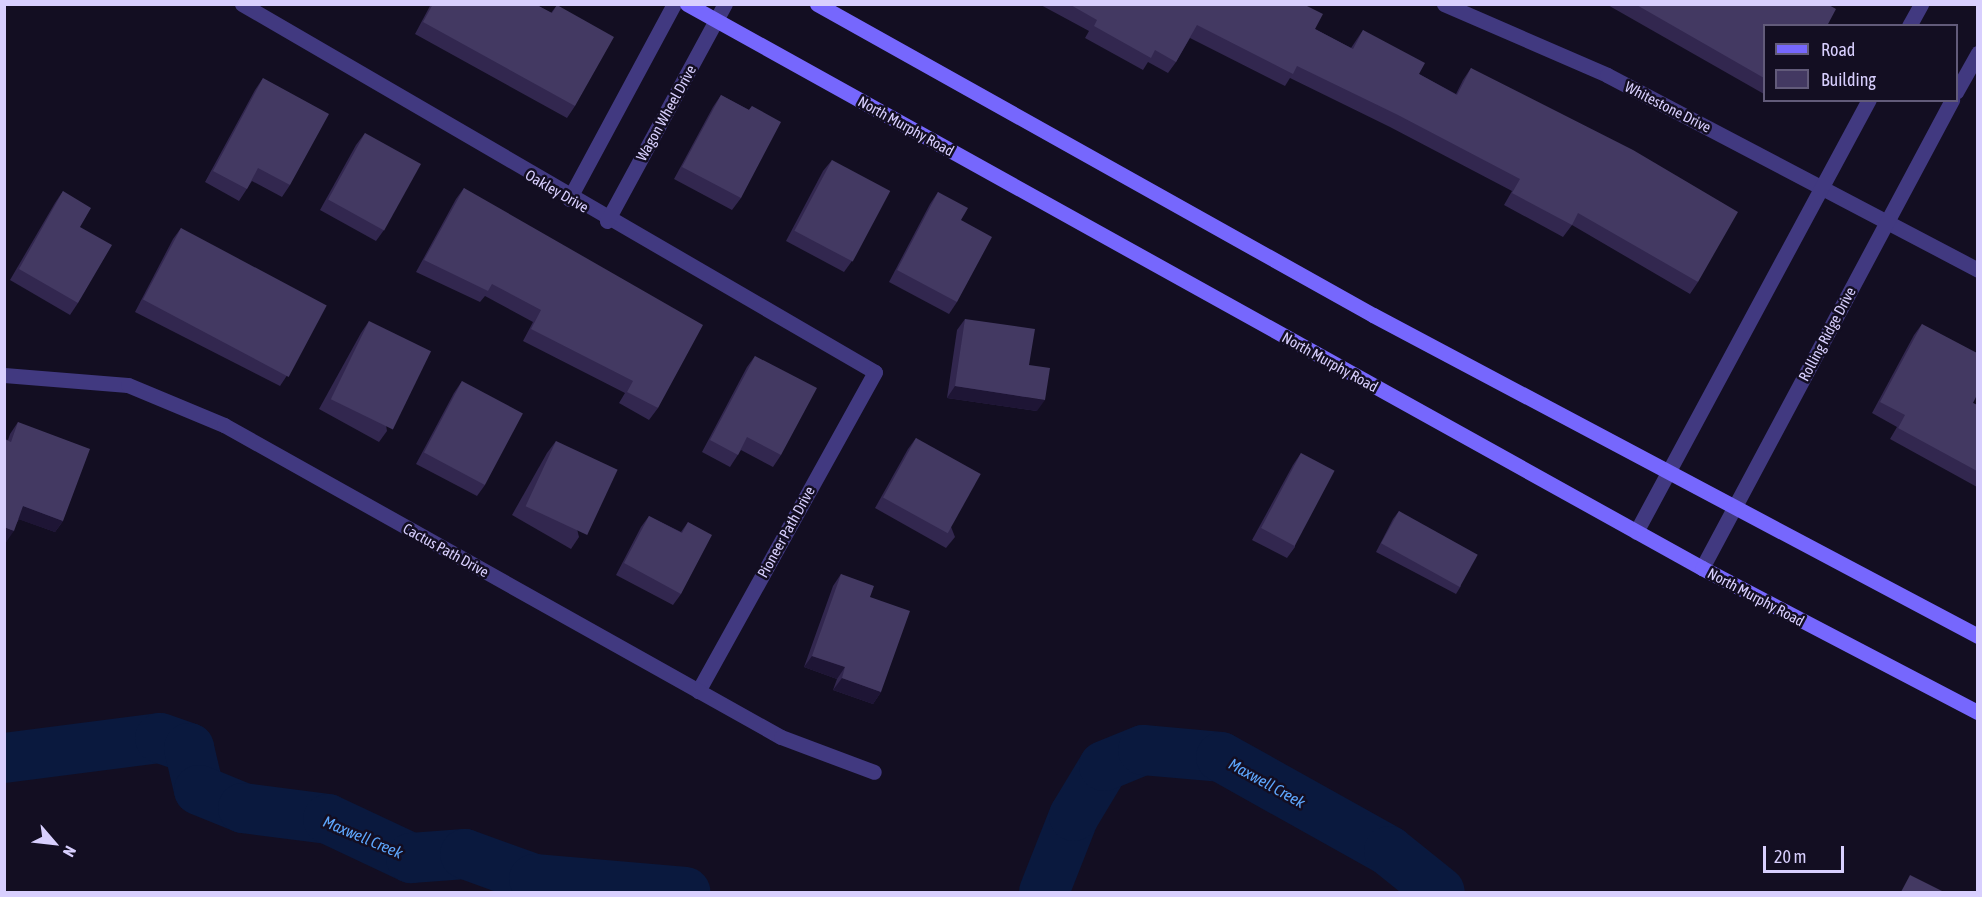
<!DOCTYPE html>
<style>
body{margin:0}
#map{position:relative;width:1982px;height:897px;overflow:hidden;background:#130e22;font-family:"Asap Condensed",sans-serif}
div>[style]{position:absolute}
.river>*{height:50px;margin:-25px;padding:0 25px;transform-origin:25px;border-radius:25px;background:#0a193e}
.street>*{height:15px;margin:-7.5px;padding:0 7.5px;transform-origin:7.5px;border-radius:7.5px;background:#413980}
.secondary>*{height:15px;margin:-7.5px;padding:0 7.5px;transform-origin:7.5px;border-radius:7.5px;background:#7667fd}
.wall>*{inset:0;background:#32274f}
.shaded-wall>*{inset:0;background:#1e1535}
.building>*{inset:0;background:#433962;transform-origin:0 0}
span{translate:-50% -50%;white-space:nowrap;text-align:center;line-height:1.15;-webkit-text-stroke:5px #130e22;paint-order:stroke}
.street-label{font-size:15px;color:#d8cffe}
.water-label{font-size:16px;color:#5ea7fd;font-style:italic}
.frame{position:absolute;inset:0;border:6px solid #d8cffe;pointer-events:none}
.legend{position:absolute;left:1763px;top:24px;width:195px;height:78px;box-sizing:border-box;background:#130e22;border:2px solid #625b7a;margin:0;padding:8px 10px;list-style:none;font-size:18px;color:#d8cffe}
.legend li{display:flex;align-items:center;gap:12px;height:30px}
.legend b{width:30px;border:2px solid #625b7a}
.north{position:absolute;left:24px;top:813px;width:60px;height:60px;-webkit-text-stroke:4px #130e22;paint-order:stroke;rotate:118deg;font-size:16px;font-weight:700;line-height:24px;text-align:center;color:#d8cffe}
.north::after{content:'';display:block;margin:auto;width:21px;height:27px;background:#d8cffe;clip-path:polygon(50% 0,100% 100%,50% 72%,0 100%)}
.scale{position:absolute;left:1763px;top:846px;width:81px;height:27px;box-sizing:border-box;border:3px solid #d8cffe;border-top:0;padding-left:8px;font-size:18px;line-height:21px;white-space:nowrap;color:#d8cffe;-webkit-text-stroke:4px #130e22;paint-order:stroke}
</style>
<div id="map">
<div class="river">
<i style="left:4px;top:758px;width:157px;rotate:-7.3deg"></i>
<i style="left:160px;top:738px;width:31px;rotate:19deg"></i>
<i style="left:189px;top:748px;width:43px;rotate:76.6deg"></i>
<i style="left:199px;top:790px;width:48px;rotate:22.2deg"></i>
<i style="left:243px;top:808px;width:86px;rotate:7.4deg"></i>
<i style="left:328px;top:819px;width:92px;rotate:25.2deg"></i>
<i style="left:411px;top:858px;width:54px;rotate:-4.2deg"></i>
<i style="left:465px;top:854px;width:73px;rotate:19.9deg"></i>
<i style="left:534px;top:879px;width:152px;rotate:4.9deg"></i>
<i style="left:1044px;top:892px;width:82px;rotate:-68.5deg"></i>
<i style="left:1074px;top:816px;width:58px;rotate:-59deg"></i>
<i style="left:1104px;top:766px;width:42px;rotate:-22.3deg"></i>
<i style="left:1143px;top:750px;width:78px;rotate:5.1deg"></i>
<i style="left:1221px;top:757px;width:193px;rotate:29.2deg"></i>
<i style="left:1389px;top:851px;width:65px;rotate:38.8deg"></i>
</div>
<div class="street">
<i style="left:242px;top:4px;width:732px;rotate:30.17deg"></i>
<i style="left:875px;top:372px;width:365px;rotate:119deg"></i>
<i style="left:1444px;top:4px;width:178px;rotate:23.5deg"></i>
<i style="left:1607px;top:75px;width:419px;rotate:27.7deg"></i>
<i style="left:1909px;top:26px;width:25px;rotate:-61deg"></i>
<i style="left:1956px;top:92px;width:45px;rotate:-60.6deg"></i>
<i style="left:569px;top:199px;width:221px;rotate:-61.7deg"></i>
<i style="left:607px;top:221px;width:247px;rotate:-61.5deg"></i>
<i style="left:4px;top:375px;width:124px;rotate:4.6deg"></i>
<i style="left:128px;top:385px;width:104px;rotate:22.6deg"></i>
<i style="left:224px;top:425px;width:638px;rotate:29.26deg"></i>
<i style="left:781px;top:737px;width:99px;rotate:20.6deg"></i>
<i style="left:1636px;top:532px;width:491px;rotate:-61.7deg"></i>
<i style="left:1702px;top:568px;width:531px;rotate:-61.89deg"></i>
</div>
<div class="secondary">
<i style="left:687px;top:4px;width:1161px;rotate:29.06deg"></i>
<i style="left:1702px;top:568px;width:311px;rotate:27.6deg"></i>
<i style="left:817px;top:4px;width:637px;rotate:29.22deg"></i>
<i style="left:1373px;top:315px;width:685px;rotate:27.95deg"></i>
</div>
<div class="wall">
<i style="clip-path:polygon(431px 4px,535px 4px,551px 13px,557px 5px,575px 106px,567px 118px,415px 34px)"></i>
<i style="clip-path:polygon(1039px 4px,1303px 4px,1315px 29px,1351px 48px,1363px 30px,1419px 74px,1456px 94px,1463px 80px,1471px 68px,1698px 282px,1690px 294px,1572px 225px,1563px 237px,1504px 205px,1512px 191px,1390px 127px,1290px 78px,1285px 86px,1190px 38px,1176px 62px,1168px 73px,1148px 62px,1143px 70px,1085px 38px,1089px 31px)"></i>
<i style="clip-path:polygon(1606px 4px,1827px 4px,1764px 26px,1764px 94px)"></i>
<i style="clip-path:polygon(263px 78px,290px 185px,282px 197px,252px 181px,239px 201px,205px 182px,255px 90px)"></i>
<i style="clip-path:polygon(721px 95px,749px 110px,752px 106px,741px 198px,732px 210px,674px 179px,713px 107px)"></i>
<i style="clip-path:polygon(365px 133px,384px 230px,376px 241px,320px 210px,356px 145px)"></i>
<i style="clip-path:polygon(832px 160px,852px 261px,844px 272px,786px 241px,823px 171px)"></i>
<i style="clip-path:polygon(464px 188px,658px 408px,649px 420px,619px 403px,625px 393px,523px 341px,533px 322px,485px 296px,480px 302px,416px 272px,456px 199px)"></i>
<i style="clip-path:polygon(63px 191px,80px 227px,78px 303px,70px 315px,10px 280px,55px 203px)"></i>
<i style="clip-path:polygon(938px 192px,961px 220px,957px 302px,949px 314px,889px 282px,930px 204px)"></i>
<i style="clip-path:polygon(181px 228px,288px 374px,280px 386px,135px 312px,173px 239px)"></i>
<i style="clip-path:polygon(965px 319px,1037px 411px,947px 398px,957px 330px)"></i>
<i style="clip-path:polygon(369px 321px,387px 431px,379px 442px,319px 409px,361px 333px)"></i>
<i style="clip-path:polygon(1922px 324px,1973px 403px,1977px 405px,1977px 487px,1890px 439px,1897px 427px,1872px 413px,1914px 335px)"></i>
<i style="clip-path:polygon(755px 356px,781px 455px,773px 467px,741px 450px,730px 467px,702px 452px,747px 367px)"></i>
<i style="clip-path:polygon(462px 381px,485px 485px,477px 496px,416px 464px,454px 393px)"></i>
<i style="clip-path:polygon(18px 422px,63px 521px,55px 532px,19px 519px,6px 542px,4px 541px,4px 439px,8px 440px,10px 434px)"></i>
<i style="clip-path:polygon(916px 438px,955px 537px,946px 548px,875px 508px,908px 449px)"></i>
<i style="clip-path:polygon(556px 441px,579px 537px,571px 549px,512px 515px,547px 453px)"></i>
<i style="clip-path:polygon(1301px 453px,1295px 547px,1287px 558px,1252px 540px,1293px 465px)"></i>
<i style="clip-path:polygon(1399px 511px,1461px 586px,1456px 594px,1376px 552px,1393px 519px)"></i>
<i style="clip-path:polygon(649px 516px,681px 532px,688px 522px,681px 594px,673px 605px,616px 575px,641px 527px)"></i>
<i style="clip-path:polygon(841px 574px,870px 597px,881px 692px,873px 704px,833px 690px,837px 679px,804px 667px,833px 586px)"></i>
</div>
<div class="shaded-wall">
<i style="clip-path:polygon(955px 386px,1045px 400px,1037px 411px,947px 398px)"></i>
<i style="clip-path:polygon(23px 506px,63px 521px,55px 532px,15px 518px)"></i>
<i style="clip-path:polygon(4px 527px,14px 531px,6px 542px,4px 541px)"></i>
<i style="clip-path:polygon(812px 656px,845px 667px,837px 679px,804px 667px)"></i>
<i style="clip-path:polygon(842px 678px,881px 692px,873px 704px,833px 690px)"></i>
</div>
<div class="building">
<i style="clip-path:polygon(433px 4px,535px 4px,552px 13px,557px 5px,614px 37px,575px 106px,423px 22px)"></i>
<i style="clip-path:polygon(1069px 4px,1303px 4px,1323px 14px,1315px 29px,1353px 49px,1363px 30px,1425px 63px,1419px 74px,1457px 95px,1471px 68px,1633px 150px,1738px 212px,1698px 282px,1578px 213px,1572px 225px,1512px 193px,1520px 179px,1398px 115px,1297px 66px,1293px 74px,1197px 25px,1176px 62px,1155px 50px,1151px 58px,1094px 26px,1097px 20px)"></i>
<i style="clip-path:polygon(1635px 4px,1827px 4px,1836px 9px,1827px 26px,1764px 26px,1764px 78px)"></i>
<i style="clip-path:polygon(263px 78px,329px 114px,290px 185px,258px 168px,247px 189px,213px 171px)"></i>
<i style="clip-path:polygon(721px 95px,749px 110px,752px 106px,781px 122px,741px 198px,682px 167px)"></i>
<i style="left:365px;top:133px;width:64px;height:76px;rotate:29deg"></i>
<i style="left:832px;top:160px;width:66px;height:80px;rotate:28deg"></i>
<i style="clip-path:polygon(464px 188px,703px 325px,658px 408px,627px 392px,633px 381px,531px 329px,541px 310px,492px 284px,488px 291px,424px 260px)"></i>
<i style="clip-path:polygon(63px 191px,91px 208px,80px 227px,112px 245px,78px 303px,19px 269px)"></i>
<i style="clip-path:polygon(938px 192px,968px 208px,961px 220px,992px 237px,957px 302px,897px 270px)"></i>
<i style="left:181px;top:228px;width:165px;height:81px;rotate:28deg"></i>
<i style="clip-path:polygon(965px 319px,1035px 329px,1029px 365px,1050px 368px,1045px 400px,955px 386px)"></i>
<i style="left:369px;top:321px;width:69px;height:87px;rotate:26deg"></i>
<i style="clip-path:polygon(1922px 324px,1977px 353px,1977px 395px,1973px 403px,1977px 405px,1977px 471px,1898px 428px,1905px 415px,1880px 402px)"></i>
<i style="clip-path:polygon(755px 356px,817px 388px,781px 455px,747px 437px,738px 455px,710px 440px)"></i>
<i style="left:462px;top:381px;width:69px;height:81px;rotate:28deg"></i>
<i style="clip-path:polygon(18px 422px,90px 449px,63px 521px,23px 506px,14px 531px,4px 527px,4px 439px,11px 442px)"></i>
<i style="left:916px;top:438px;width:74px;height:68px;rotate:29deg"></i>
<i style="left:556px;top:441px;width:68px;height:72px;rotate:25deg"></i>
<i style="left:1301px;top:453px;width:38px;height:85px;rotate:28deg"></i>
<i style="left:1399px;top:511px;width:90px;height:37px;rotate:29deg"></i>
<i style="clip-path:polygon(649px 516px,682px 533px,688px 522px,712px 535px,681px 594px,624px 563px)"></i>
<i style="clip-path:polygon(841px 574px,874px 586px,870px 597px,910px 611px,881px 692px,842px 678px,845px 667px,812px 656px)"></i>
<i style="clip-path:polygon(1910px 875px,1944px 892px,1901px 892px)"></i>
</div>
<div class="street-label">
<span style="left:1668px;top:107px;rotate:27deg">Whitestone Drive</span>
<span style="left:666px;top:113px;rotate:-61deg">Wagon Wheel Drive</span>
<span style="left:906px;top:126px;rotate:29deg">North Murphy Road</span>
<span style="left:557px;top:191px;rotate:30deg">Oakley Drive</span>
<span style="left:1827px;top:334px;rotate:-62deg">Rolling Ridge Drive</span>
<span style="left:1330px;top:362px;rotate:29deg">North Murphy Road</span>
<span style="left:786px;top:532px;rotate:-61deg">Pioneer Path Drive</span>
<span style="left:446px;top:550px;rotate:29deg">Cactus Path Drive</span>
<span style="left:1756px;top:597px;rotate:28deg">North Murphy Road</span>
</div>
<div class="water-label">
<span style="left:1267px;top:783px;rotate:29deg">Maxwell Creek</span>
<span style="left:363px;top:837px;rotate:23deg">Maxwell Creek</span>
</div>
<div class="frame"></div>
<ul class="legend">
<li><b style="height:8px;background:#7667fd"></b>Road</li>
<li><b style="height:16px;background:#433962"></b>Building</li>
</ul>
<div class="north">N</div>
<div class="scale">20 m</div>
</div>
